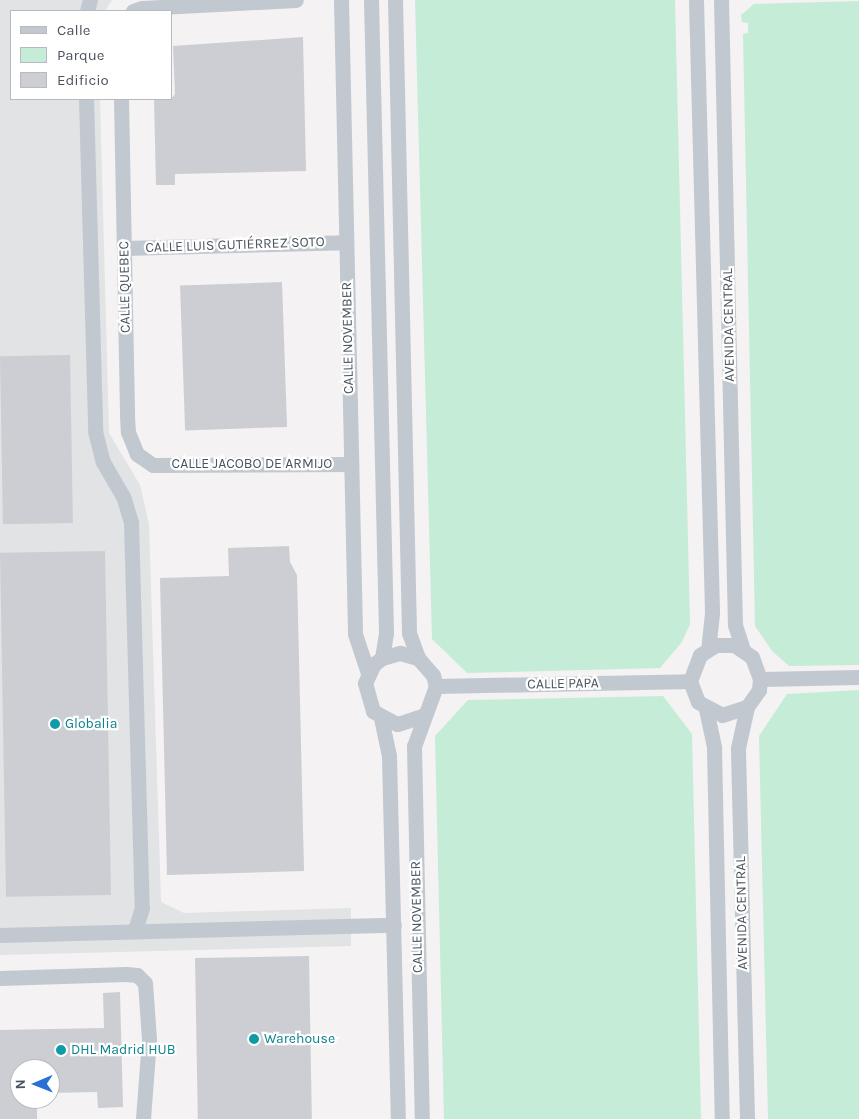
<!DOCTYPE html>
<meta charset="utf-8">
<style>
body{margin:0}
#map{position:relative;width:859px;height:1119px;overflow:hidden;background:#f4f2f2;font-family:Karla,sans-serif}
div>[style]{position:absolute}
.airport>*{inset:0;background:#e1e3e5}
.green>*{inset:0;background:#c5ecd6}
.building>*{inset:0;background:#ccced3;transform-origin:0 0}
.minor>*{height:15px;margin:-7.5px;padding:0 7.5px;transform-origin:7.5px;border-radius:7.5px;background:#c1c8cf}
.dots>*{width:14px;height:14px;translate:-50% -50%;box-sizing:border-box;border:2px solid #fff;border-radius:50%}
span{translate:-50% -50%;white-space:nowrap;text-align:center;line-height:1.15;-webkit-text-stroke:4.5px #fff;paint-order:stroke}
.street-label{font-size:14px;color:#4b545e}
.culture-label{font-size:14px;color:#0d838f}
.left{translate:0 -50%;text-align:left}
.legend{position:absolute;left:10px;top:10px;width:162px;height:90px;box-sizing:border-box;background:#fff;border:1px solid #b7bbbf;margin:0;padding:6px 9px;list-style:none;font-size:15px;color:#4b545e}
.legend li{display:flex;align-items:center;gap:10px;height:25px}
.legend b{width:25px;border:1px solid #b7bbbf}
.north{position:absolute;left:10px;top:1059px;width:50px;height:50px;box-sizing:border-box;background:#fff;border:1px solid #b7bbbf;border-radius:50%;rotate:269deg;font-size:14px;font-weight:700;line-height:20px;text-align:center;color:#4b545e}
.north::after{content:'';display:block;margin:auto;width:18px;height:22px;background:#2a6fd5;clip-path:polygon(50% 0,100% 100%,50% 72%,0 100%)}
</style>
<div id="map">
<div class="airport">
<i style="clip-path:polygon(0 0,112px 0,105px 11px,11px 11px,11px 99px,100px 99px,109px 433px,140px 485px,149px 524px,161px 902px,184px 913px,351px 908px,351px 946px,0 955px)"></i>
</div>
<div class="green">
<i style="clip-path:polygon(415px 0,675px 0,690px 624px,682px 642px,660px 668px,467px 673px,432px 639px)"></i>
<i style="clip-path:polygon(859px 1px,859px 665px,789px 666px,772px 651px,755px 626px,743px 34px,748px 33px,748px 23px,742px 22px,741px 15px,754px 4px)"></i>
<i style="clip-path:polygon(859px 690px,859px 1119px,768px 1119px,759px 736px,787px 694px)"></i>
<i style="clip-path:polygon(663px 696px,692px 734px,701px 1119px,444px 1119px,435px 736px,468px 700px)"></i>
</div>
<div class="building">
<i style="clip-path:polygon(303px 37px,306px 171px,175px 174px,175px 185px,156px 185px,154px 99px,171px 99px,175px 94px,173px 46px)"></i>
<i style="left:282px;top:282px;width:145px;height:102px;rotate:88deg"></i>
<i style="left:70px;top:355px;width:168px;height:70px;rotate:89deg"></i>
<i style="clip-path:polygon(289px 546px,290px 562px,297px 575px,304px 871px,167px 875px,160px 578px,229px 576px,228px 548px)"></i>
<i style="left:105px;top:551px;width:344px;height:105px;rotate:89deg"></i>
<i style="left:309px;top:956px;width:163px;height:114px;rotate:89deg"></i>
<i style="clip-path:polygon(120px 992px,123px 1107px,98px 1108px,97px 1092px,50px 1093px,50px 1069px,20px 1069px,20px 1099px,37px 1099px,37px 1119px,0 1119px,0 1030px,104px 1028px,103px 993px)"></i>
</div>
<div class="minor">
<i style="left:341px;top:0;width:634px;rotate:88.73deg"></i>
<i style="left:355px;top:634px;width:41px;rotate:71.6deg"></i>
<i style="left:371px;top:0;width:633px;rotate:88.64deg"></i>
<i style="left:386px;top:633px;width:25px;rotate:99deg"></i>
<i style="left:395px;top:0;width:633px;rotate:88.73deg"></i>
<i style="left:409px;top:633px;width:27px;rotate:70deg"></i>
<i style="left:696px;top:0;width:613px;rotate:88.5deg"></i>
<i style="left:712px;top:613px;width:36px;rotate:96deg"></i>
<i style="left:721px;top:0;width:625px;rotate:88.72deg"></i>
<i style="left:735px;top:625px;width:25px;rotate:72deg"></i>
<i style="left:87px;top:11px;width:11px;rotate:-75deg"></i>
<i style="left:133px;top:11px;width:9px;rotate:-18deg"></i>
<i style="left:142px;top:8px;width:154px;rotate:-3deg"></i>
<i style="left:86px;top:99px;width:332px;rotate:88.4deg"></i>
<i style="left:95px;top:431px;width:32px;rotate:76deg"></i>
<i style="left:103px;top:462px;width:39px;rotate:60deg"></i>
<i style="left:123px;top:496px;width:28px;rotate:73deg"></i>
<i style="left:131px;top:523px;width:385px;rotate:88.4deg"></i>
<i style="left:142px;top:908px;width:23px;rotate:108deg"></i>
<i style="left:121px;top:99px;width:316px;rotate:88.9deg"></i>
<i style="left:127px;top:415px;width:17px;rotate:87deg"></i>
<i style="left:128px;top:432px;width:24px;rotate:68deg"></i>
<i style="left:137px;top:454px;width:19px;rotate:35deg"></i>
<i style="left:153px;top:465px;width:198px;rotate:-0.3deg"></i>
<i style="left:124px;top:248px;width:222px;rotate:-1.5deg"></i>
<i style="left:760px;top:679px;width:99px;rotate:-1.2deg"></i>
<i style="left:436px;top:686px;width:254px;rotate:-1.1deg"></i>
<i style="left:706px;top:709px;width:40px;rotate:78deg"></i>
<i style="left:714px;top:748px;width:371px;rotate:88.8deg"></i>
<i style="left:422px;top:716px;width:26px;rotate:162deg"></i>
<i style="left:397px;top:724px;width:27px;rotate:-152deg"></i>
<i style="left:373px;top:711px;width:29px;rotate:-106deg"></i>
<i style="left:365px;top:683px;width:21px;rotate:-65deg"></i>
<i style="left:374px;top:664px;width:10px;rotate:-37deg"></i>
<i style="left:382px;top:658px;width:19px;rotate:-16deg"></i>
<i style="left:400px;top:653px;width:19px;rotate:16deg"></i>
<i style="left:418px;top:658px;width:23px;rotate:49deg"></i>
<i style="left:433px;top:675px;width:11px;rotate:75deg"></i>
<i style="left:436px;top:686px;width:64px;rotate:110.1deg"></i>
<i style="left:414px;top:746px;width:373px;rotate:88.8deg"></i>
<i style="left:381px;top:718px;width:39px;rotate:78deg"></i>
<i style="left:389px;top:756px;width:363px;rotate:88.6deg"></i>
<i style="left:0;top:935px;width:394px;rotate:-1.5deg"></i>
<i style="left:0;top:978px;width:126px;rotate:-1.8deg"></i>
<i style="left:126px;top:974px;width:11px;rotate:5deg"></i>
<i style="left:137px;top:975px;width:11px;rotate:45deg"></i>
<i style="left:145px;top:983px;width:56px;rotate:85.9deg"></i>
<i style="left:149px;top:1039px;width:80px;rotate:94.3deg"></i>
<i style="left:747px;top:1119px;width:371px;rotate:-91.4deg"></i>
<i style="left:738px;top:748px;width:42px;rotate:-77.6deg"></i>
<i style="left:747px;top:707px;width:21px;rotate:-55deg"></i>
<i style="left:759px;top:690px;width:11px;rotate:-85deg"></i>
<i style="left:760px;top:679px;width:23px;rotate:-110deg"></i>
<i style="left:752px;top:657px;width:22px;rotate:-146deg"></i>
<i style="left:734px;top:645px;width:18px;rotate:180deg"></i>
<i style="left:716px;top:645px;width:19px;rotate:148deg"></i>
<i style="left:700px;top:655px;width:28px;rotate:111deg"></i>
<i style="left:690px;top:681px;width:22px;rotate:69deg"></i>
<i style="left:698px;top:702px;width:27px;rotate:28deg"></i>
<i style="left:722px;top:715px;width:26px;rotate:-18deg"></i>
</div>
<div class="dots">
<i style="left:55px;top:724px;background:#0f9aa8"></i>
<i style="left:254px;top:1039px;background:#0f9aa8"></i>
<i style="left:61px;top:1050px;background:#0f9aa8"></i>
</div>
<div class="street-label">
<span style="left:235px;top:245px;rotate:-2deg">CALLE LUIS GUTIÉRREZ SOTO</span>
<span style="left:125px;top:287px;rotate:-91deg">CALLE QUEBEC</span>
<span style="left:729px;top:325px;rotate:-91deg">AVENIDA CENTRAL</span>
<span style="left:348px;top:338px;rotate:-91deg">CALLE NOVEMBER</span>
<span style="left:252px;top:464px">CALLE JACOBO DE ARMIJO</span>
<span style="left:563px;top:684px;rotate:-1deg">CALLE PAPA</span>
<span style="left:742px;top:913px;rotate:-91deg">AVENIDA CENTRAL</span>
<span style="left:417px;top:917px;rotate:-91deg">CALLE NOVEMBER</span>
</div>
<div class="culture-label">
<span class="left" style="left:65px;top:724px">Globalia</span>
<span class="left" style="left:264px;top:1039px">Warehouse</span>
<span class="left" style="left:71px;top:1050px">DHL Madrid HUB</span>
</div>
<ul class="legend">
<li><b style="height:6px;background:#c1c8cf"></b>Calle</li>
<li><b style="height:14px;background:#c5ecd6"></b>Parque</li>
<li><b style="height:14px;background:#ccced3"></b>Edificio</li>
</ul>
<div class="north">N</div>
</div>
